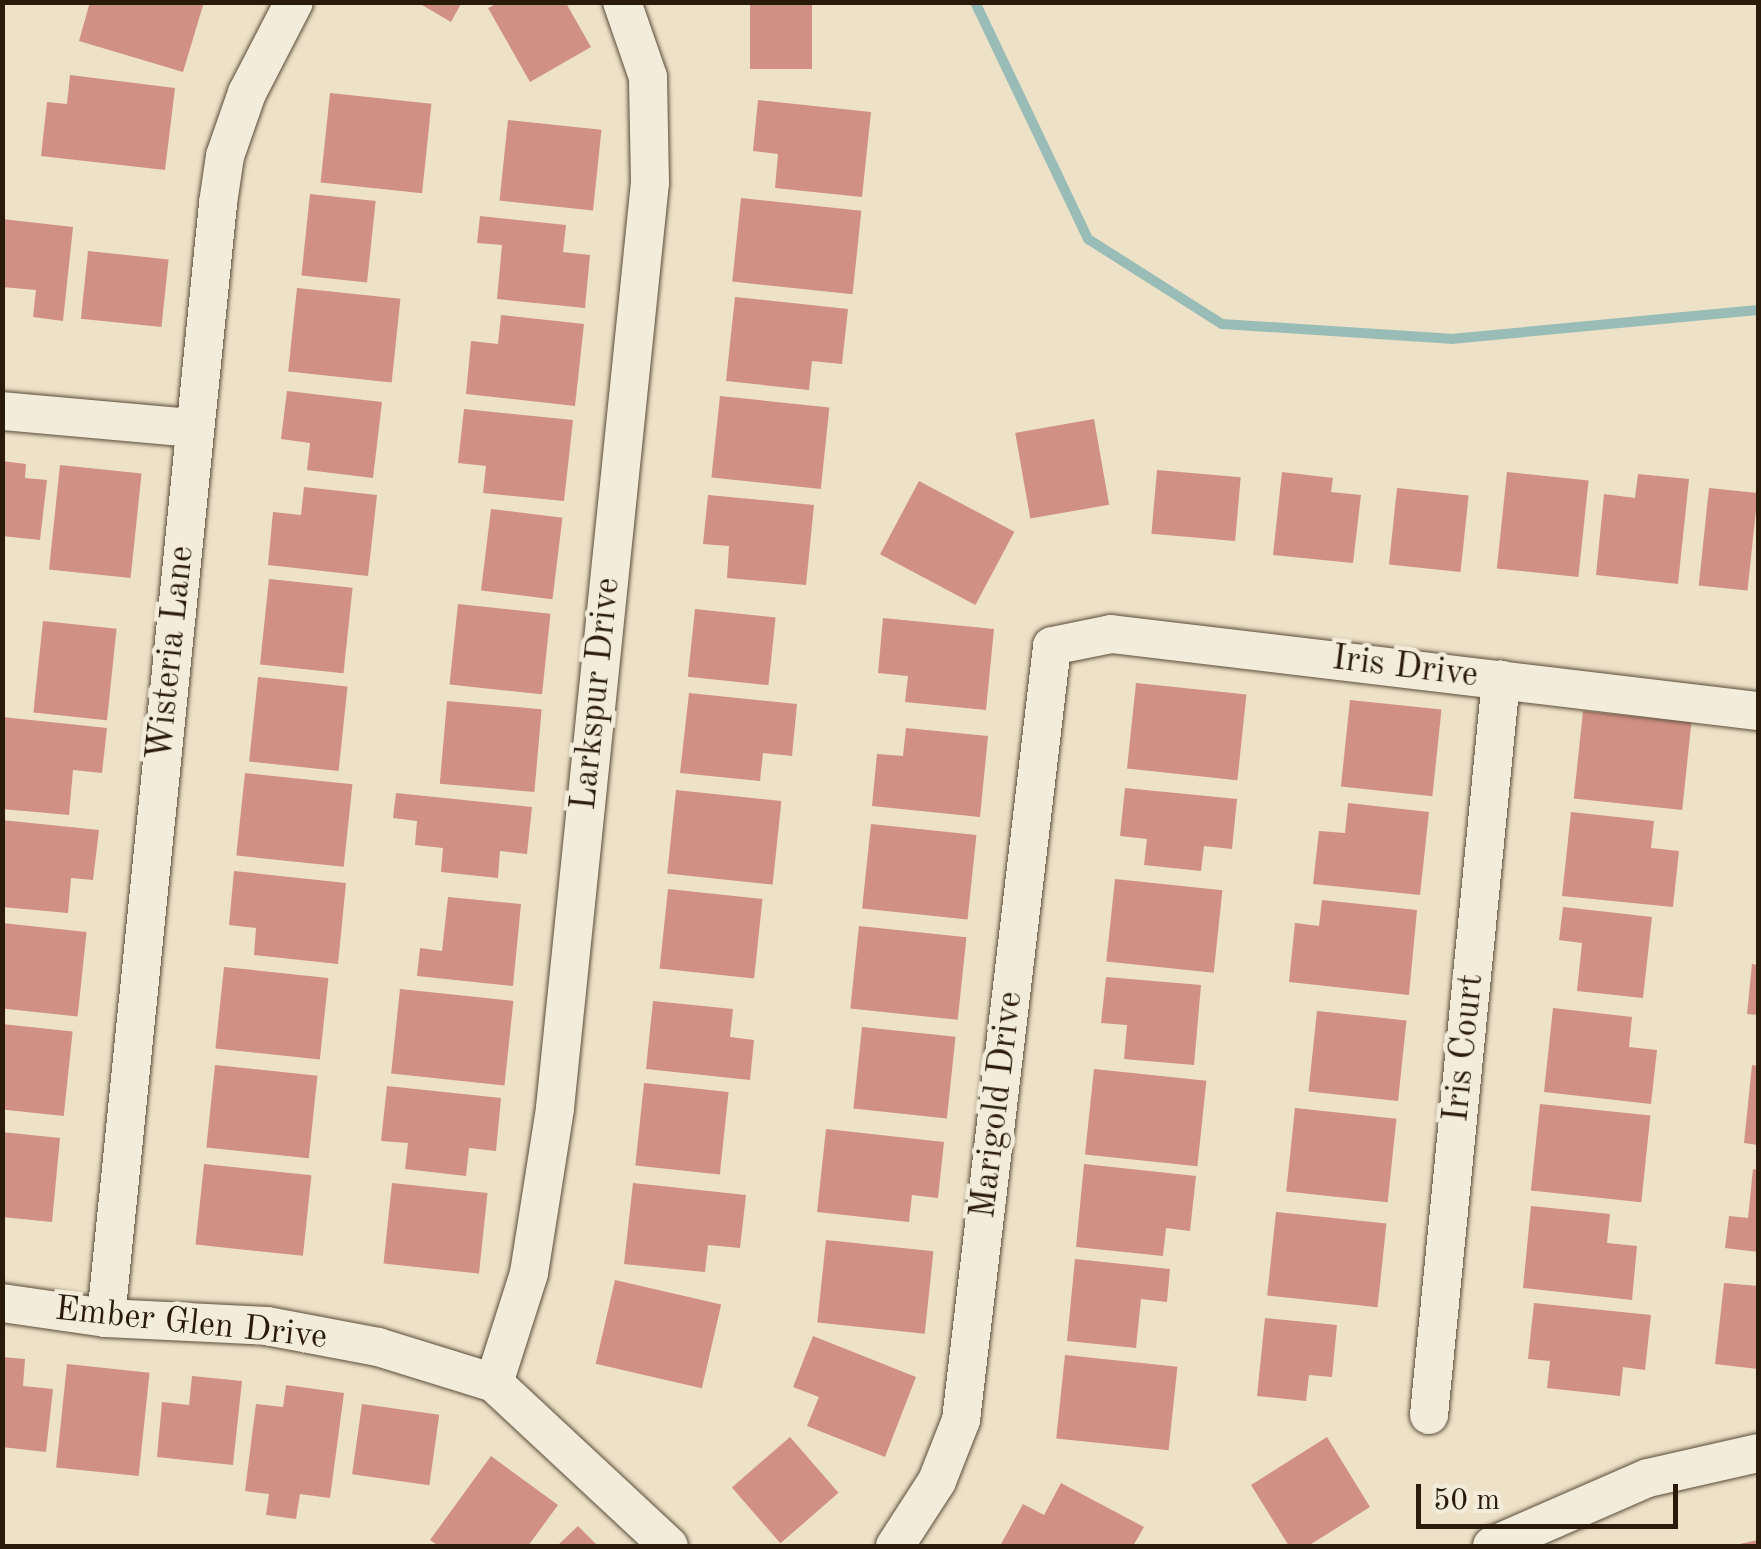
<!DOCTYPE html>
<style>
body{margin:0}
#map{position:relative;width:1761px;height:1549px;overflow:hidden;background:#ede1c7;font-family:"Old Standard TT",serif}
div>[style]{position:absolute}
.stream>*{height:10px;margin:-5px;padding:0 5px;transform-origin:5px;border-radius:5px;background:#99bdb6}
.building>*{inset:0;background:#d19084;transform-origin:0 0}
.roads{filter:drop-shadow(0 0 2px #5a4c38) drop-shadow(0 0 2px #5a4c38)}
.minor>*{height:38px;margin:-19px;padding:0 19px;transform-origin:19px;border-radius:19px;background:#f3ecdb}
span{translate:-50% -50%;white-space:nowrap;text-align:center;line-height:1.15;-webkit-text-stroke:9px #f3ecdb;paint-order:stroke}
.street-label{font-size:35px;color:#291a09}
.frame{position:absolute;inset:0;border:5px solid #291a09;pointer-events:none}
.scale{position:absolute;left:1416px;top:1484px;width:262px;height:45px;box-sizing:border-box;border:5px solid #291a09;border-top:0;padding-left:12px;font-size:30px;line-height:35px;white-space:nowrap;color:#291a09;-webkit-text-stroke:8px #f3ecdb;paint-order:stroke}
</style>
<div id="map">
<div class="stream">
<i style="left:975px;top:2px;width:263px;rotate:64.5deg"></i>
<i style="left:1088px;top:239px;width:159px;rotate:32.4deg"></i>
<i style="left:1222px;top:324px;width:229px;rotate:3.7deg"></i>
<i style="left:1451px;top:339px;width:308px;rotate:-5.4deg"></i>
</div>
<div class="building">
<i style="clip-path:polygon(90px 2px,204px 2px,183px 72px,79px 41px)"></i>
<i style="clip-path:polygon(417px 2px,462px 2px,451px 22px)"></i>
<i style="left:750px;top:2px;width:62px;height:67px"></i>
<i style="clip-path:polygon(498px 3px,566px 3px,591px 47px,530px 82px,488px 8px)"></i>
<i style="clip-path:polygon(70px 75px,175px 88px,165px 170px,41px 156px,47px 102px,67px 104px)"></i>
<i style="left:330px;top:93px;width:102px;height:90px;rotate:6deg"></i>
<i style="clip-path:polygon(758px 100px,871px 112px,862px 197px,775px 188px,778px 154px,753px 151px)"></i>
<i style="left:508px;top:120px;width:94px;height:81px;rotate:6deg"></i>
<i style="left:310px;top:194px;width:66px;height:82px;rotate:6deg"></i>
<i style="left:741px;top:198px;width:121px;height:84px;rotate:6deg"></i>
<i style="clip-path:polygon(480px 216px,566px 225px,563px 252px,590px 255px,585px 308px,497px 299px,502px 245px,477px 243px)"></i>
<i style="clip-path:polygon(2px 219px,73px 227px,63px 321px,33px 317px,36px 290px,2px 287px)"></i>
<i style="left:88px;top:251px;width:81px;height:68px;rotate:6deg"></i>
<i style="left:297px;top:288px;width:104px;height:84px;rotate:6deg"></i>
<i style="clip-path:polygon(735px 297px,848px 309px,842px 364px,812px 361px,809px 390px,726px 381px)"></i>
<i style="clip-path:polygon(501px 315px,584px 324px,575px 406px,466px 394px,471px 341px,498px 344px)"></i>
<i style="clip-path:polygon(287px 391px,382px 402px,373px 478px,307px 470px,310px 443px,281px 439px)"></i>
<i style="left:720px;top:396px;width:110px;height:82px;rotate:6deg"></i>
<i style="clip-path:polygon(464px 409px,573px 420px,564px 501px,483px 493px,486px 466px,458px 463px)"></i>
<i style="left:1094px;top:419px;width:87px;height:80px;rotate:80deg"></i>
<i style="clip-path:polygon(2px 461px,26px 464px,25px 478px,47px 480px,40px 540px,2px 536px)"></i>
<i style="left:60px;top:465px;width:82px;height:105px;rotate:6deg"></i>
<i style="left:1157px;top:470px;width:84px;height:64px;rotate:5deg"></i>
<i style="clip-path:polygon(1282px 472px,1333px 478px,1331px 492px,1361px 495px,1353px 563px,1273px 555px)"></i>
<i style="left:1507px;top:472px;width:82px;height:97px;rotate:6deg"></i>
<i style="clip-path:polygon(1638px 474px,1689px 479px,1678px 584px,1596px 575px,1604px 494px,1635px 498px)"></i>
<i style="left:919px;top:481px;width:108px;height:83px;rotate:28deg"></i>
<i style="clip-path:polygon(304px 487px,377px 495px,368px 576px,268px 565px,273px 512px,301px 515px)"></i>
<i style="left:1397px;top:488px;width:72px;height:77px;rotate:6deg"></i>
<i style="left:1709px;top:488px;width:49px;height:98px;rotate:6deg"></i>
<i style="clip-path:polygon(708px 495px,814px 505px,806px 585px,727px 578px,729px 546px,703px 544px)"></i>
<i style="left:491px;top:509px;width:72px;height:82px;rotate:7deg"></i>
<i style="left:269px;top:579px;width:84px;height:86px;rotate:6deg"></i>
<i style="left:458px;top:604px;width:93px;height:81px;rotate:6deg"></i>
<i style="left:695px;top:609px;width:81px;height:68px;rotate:6deg"></i>
<i style="clip-path:polygon(883px 618px,994px 629px,986px 710px,905px 702px,908px 676px,878px 673px)"></i>
<i style="left:43px;top:621px;width:74px;height:92px;rotate:6deg"></i>
<i style="left:258px;top:677px;width:90px;height:85px;rotate:6deg"></i>
<i style="left:1136px;top:683px;width:111px;height:86px;rotate:6deg"></i>
<i style="clip-path:polygon(689px 693px,797px 704px,792px 756px,763px 753px,760px 781px,680px 773px)"></i>
<i style="left:1350px;top:700px;width:92px;height:87px;rotate:6deg"></i>
<i style="left:447px;top:701px;width:95px;height:83px;rotate:5deg"></i>
<i style="left:1583px;top:711px;width:109px;height:88px;rotate:6deg"></i>
<i style="clip-path:polygon(2px 717px,107px 728px,102px 773px,73px 770px,69px 815px,2px 809px)"></i>
<i style="clip-path:polygon(906px 728px,988px 736px,980px 817px,872px 806px,877px 754px,903px 756px)"></i>
<i style="left:245px;top:773px;width:108px;height:83px;rotate:6deg"></i>
<i style="clip-path:polygon(1125px 788px,1237px 799px,1232px 849px,1204px 846px,1201px 871px,1144px 865px,1147px 839px,1120px 836px)"></i>
<i style="left:676px;top:790px;width:106px;height:84px;rotate:6deg"></i>
<i style="clip-path:polygon(396px 793px,532px 807px,527px 854px,500px 851px,498px 878px,441px 872px,443px 848px,415px 845px,417px 821px,393px 818px)"></i>
<i style="clip-path:polygon(1348px 803px,1429px 812px,1420px 895px,1313px 884px,1319px 831px,1345px 833px)"></i>
<i style="clip-path:polygon(1571px 812px,1654px 821px,1651px 848px,1679px 851px,1673px 907px,1562px 896px)"></i>
<i style="clip-path:polygon(2px 820px,99px 830px,93px 880px,71px 878px,68px 913px,2px 907px)"></i>
<i style="left:871px;top:824px;width:106px;height:85px;rotate:6deg"></i>
<i style="clip-path:polygon(234px 871px,346px 883px,338px 964px,254px 955px,256px 928px,229px 925px)"></i>
<i style="left:1115px;top:879px;width:108px;height:83px;rotate:6deg"></i>
<i style="left:668px;top:889px;width:95px;height:80px;rotate:6deg"></i>
<i style="clip-path:polygon(448px 897px,521px 904px,513px 986px,417px 976px,420px 948px,442px 951px)"></i>
<i style="clip-path:polygon(1322px 900px,1417px 910px,1409px 995px,1289px 982px,1295px 923px,1319px 926px)"></i>
<i style="clip-path:polygon(1563px 907px,1652px 917px,1643px 998px,1577px 991px,1582px 943px,1559px 940px)"></i>
<i style="left:2px;top:923px;width:85px;height:85px;rotate:6deg"></i>
<i style="left:859px;top:926px;width:108px;height:83px;rotate:6deg"></i>
<i style="clip-path:polygon(1752px 964px,1758px 965px,1758px 1015px,1747px 1014px)"></i>
<i style="left:224px;top:967px;width:105px;height:82px;rotate:6deg"></i>
<i style="clip-path:polygon(1106px 977px,1201px 985px,1194px 1065px,1124px 1059px,1127px 1025px,1101px 1023px)"></i>
<i style="left:400px;top:989px;width:114px;height:85px;rotate:6deg"></i>
<i style="clip-path:polygon(653px 1001px,733px 1009px,730px 1037px,754px 1040px,750px 1080px,646px 1069px)"></i>
<i style="clip-path:polygon(1553px 1008px,1632px 1017px,1629px 1047px,1657px 1050px,1651px 1104px,1544px 1092px)"></i>
<i style="left:1317px;top:1011px;width:90px;height:81px;rotate:6deg"></i>
<i style="left:2px;top:1024px;width:71px;height:85px;rotate:6deg"></i>
<i style="left:862px;top:1027px;width:94px;height:82px;rotate:6deg"></i>
<i style="left:215px;top:1065px;width:103px;height:83px;rotate:6deg"></i>
<i style="clip-path:polygon(1752px 1065px,1758px 1066px,1758px 1145px,1744px 1143px)"></i>
<i style="left:1094px;top:1069px;width:113px;height:86px;rotate:6deg"></i>
<i style="left:644px;top:1083px;width:85px;height:83px;rotate:6deg"></i>
<i style="clip-path:polygon(387px 1086px,501px 1098px,496px 1151px,469px 1148px,466px 1176px,405px 1169px,408px 1143px,381px 1141px)"></i>
<i style="left:1540px;top:1104px;width:111px;height:87px;rotate:6deg"></i>
<i style="left:1295px;top:1108px;width:102px;height:84px;rotate:6deg"></i>
<i style="clip-path:polygon(826px 1129px,944px 1142px,938px 1198px,912px 1195px,909px 1222px,817px 1212px)"></i>
<i style="clip-path:polygon(2px 1132px,60px 1138px,52px 1222px,2px 1217px)"></i>
<i style="left:204px;top:1164px;width:108px;height:81px;rotate:6deg"></i>
<i style="clip-path:polygon(1084px 1164px,1196px 1176px,1190px 1231px,1166px 1228px,1163px 1256px,1076px 1247px)"></i>
<i style="clip-path:polygon(1753px 1169px,1758px 1170px,1758px 1252px,1725px 1248px,1729px 1216px,1748px 1218px)"></i>
<i style="left:392px;top:1183px;width:96px;height:81px;rotate:6deg"></i>
<i style="clip-path:polygon(633px 1183px,746px 1195px,740px 1248px,708px 1245px,705px 1272px,624px 1264px)"></i>
<i style="clip-path:polygon(1531px 1206px,1610px 1214px,1607px 1243px,1637px 1246px,1632px 1300px,1523px 1288px)"></i>
<i style="left:1276px;top:1212px;width:111px;height:84px;rotate:6deg"></i>
<i style="left:826px;top:1240px;width:108px;height:83px;rotate:6deg"></i>
<i style="clip-path:polygon(1075px 1259px,1170px 1269px,1167px 1302px,1141px 1299px,1136px 1348px,1067px 1341px)"></i>
<i style="left:615px;top:1280px;width:109px;height:86px;rotate:13deg"></i>
<i style="clip-path:polygon(1724px 1283px,1758px 1286px,1758px 1369px,1715px 1364px)"></i>
<i style="clip-path:polygon(1534px 1303px,1651px 1315px,1645px 1370px,1623px 1367px,1620px 1396px,1547px 1388px,1550px 1361px,1528px 1359px)"></i>
<i style="clip-path:polygon(1265px 1318px,1337px 1325px,1332px 1377px,1309px 1375px,1306px 1401px,1257px 1396px)"></i>
<i style="clip-path:polygon(813px 1336px,916px 1377px,885px 1457px,807px 1426px,819px 1397px,793px 1387px)"></i>
<i style="left:1065px;top:1355px;width:113px;height:84px;rotate:6deg"></i>
<i style="clip-path:polygon(2px 1357px,25px 1359px,23px 1386px,53px 1389px,46px 1452px,2px 1447px)"></i>
<i style="left:67px;top:1364px;width:83px;height:104px;rotate:6deg"></i>
<i style="clip-path:polygon(192px 1376px,242px 1381px,233px 1465px,157px 1457px,162px 1402px,189px 1405px)"></i>
<i style="clip-path:polygon(286px 1385px,344px 1393px,330px 1498px,300px 1494px,296px 1519px,266px 1515px,269px 1494px,245px 1491px,256px 1404px,283px 1407px)"></i>
<i style="left:362px;top:1404px;width:78px;height:71px;rotate:8deg"></i>
<i style="left:790px;top:1437px;width:74px;height:77px;rotate:49deg"></i>
<i style="clip-path:polygon(1327px 1437px,1370px 1507px,1308px 1546px,1289px 1546px,1251px 1485px)"></i>
<i style="clip-path:polygon(491px 1456px,558px 1505px,528px 1546px,439px 1546px,430px 1540px)"></i>
<i style="clip-path:polygon(1061px 1483px,1144px 1527px,1133px 1546px,1001px 1544px,1023px 1504px,1044px 1515px)"></i>
<i style="clip-path:polygon(578px 1526px,598px 1546px,557px 1546px)"></i>
<i style="clip-path:polygon(1758px 1540px,1758px 1546px,1735px 1546px,1735px 1545px)"></i>
</div>
<div class="roads">
<div class="minor">
<i style="left:2px;top:411px;width:193px;rotate:5.1deg"></i>
<i style="left:2px;top:1303px;width:105px;rotate:8.2deg"></i>
<i style="left:106px;top:1318px;width:161px;rotate:2.8deg"></i>
<i style="left:267px;top:1326px;width:113px;rotate:10.7deg"></i>
<i style="left:378px;top:1347px;width:121px;rotate:17.2deg"></i>
<i style="left:494px;top:1383px;width:239px;rotate:43deg"></i>
<i style="left:106px;top:1318px;width:1121px;rotate:-84.26deg"></i>
<i style="left:218px;top:203px;width:48px;rotate:-81.5deg"></i>
<i style="left:225px;top:156px;width:67px;rotate:-70.8deg"></i>
<i style="left:247px;top:93px;width:102px;rotate:-62.7deg"></i>
<i style="left:494px;top:1383px;width:115px;rotate:-72.3deg"></i>
<i style="left:529px;top:1273px;width:167px;rotate:-81deg"></i>
<i style="left:555px;top:1108px;width:930px;rotate:-84.14deg"></i>
<i style="left:650px;top:183px;width:106px;rotate:-91.1deg"></i>
<i style="left:648px;top:77px;width:79px;rotate:-109.1deg"></i>
<i style="left:1429px;top:1415px;width:739px;rotate:-84.41deg"></i>
<i style="left:895px;top:1546px;width:77px;rotate:-57.1deg"></i>
<i style="left:937px;top:1481px;width:66px;rotate:-68.5deg"></i>
<i style="left:961px;top:1420px;width:779px;rotate:-83.29deg"></i>
<i style="left:1052px;top:646px;width:60px;rotate:-11.5deg"></i>
<i style="left:1111px;top:634px;width:652px;rotate:6.79deg"></i>
<i style="left:1492px;top:1546px;width:170px;rotate:-23.6deg"></i>
<i style="left:1648px;top:1478px;width:113px;rotate:-12.8deg"></i>
</div>
</div>
<div class="street-label">
<span style="left:172px;top:653px;rotate:-84deg">Wisteria Lane</span>
<span style="left:1405px;top:668px;rotate:7deg">Iris Drive</span>
<span style="left:597px;top:694px;rotate:-84deg">Larkspur Drive</span>
<span style="left:1465px;top:1048px;rotate:-84deg">Iris Court</span>
<span style="left:998px;top:1105px;rotate:-83deg">Marigold Drive</span>
<span style="left:191px;top:1324px;rotate:6deg">Ember Glen Drive</span>
</div>
<div class="frame"></div>
<div class="scale">50 m</div>
</div>
